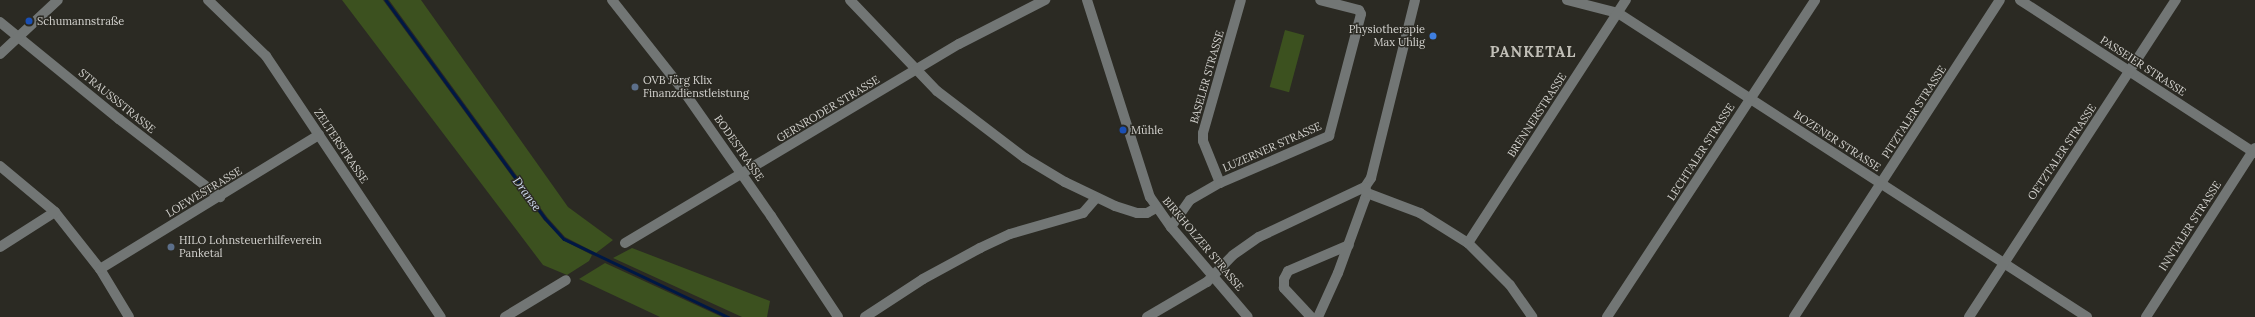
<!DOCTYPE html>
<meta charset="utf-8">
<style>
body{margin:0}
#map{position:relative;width:2255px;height:317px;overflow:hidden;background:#2b2a23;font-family:Lora,serif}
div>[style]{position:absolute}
.green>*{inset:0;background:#3c511f;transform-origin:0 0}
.stream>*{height:2.5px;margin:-1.25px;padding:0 1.25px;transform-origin:1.25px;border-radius:1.25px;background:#001844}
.minor>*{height:10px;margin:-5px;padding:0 5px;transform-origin:5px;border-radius:5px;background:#727675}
.dots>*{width:11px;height:11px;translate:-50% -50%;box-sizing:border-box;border:2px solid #2b2a23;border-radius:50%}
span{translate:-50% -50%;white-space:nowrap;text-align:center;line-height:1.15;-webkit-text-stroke:3px #2b2a23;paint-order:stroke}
.poi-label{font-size:11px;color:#d3d2ce}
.left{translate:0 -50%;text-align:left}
.right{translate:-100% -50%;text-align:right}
.street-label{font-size:11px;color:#d3d2ce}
.water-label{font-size:12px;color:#d2def1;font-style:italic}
.district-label{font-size:15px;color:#c1bfb7;font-weight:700;letter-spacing:1px}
</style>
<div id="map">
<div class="green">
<i style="clip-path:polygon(342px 0,383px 0,543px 219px,563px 240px,592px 255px,589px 261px,567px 275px,543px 265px)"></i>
<i style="clip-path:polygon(389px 0,421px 0,568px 207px,613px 240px,596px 253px,565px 237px,547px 217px)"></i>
<i style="left:1285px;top:30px;width:20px;height:59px;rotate:15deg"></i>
<i style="clip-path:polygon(632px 248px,770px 301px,767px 317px,742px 317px,613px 258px)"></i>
<i style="clip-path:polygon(605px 263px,722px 317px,660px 317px,579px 279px)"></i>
</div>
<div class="stream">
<i style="left:386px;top:0;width:270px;rotate:53.9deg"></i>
<i style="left:545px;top:218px;width:28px;rotate:48deg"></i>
<i style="left:564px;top:239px;width:182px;rotate:25.4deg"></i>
</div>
<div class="minor">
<i style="left:208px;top:0;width:81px;rotate:44deg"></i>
<i style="left:266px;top:56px;width:314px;rotate:56.2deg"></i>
<i style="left:612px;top:0;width:110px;rotate:51.7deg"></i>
<i style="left:680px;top:86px;width:159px;rotate:55deg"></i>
<i style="left:771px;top:216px;width:121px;rotate:56.4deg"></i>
<i style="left:850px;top:0;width:126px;rotate:46.3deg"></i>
<i style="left:937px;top:91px;width:111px;rotate:37.3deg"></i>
<i style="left:1025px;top:158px;width:47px;rotate:31deg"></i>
<i style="left:1065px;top:182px;width:55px;rotate:25.6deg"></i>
<i style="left:1115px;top:206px;width:23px;rotate:18deg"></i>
<i style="left:1137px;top:213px;width:10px"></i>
<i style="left:1147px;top:213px;width:10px;rotate:-29deg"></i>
<i style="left:1087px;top:0;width:207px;rotate:72.3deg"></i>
<i style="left:1150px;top:197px;width:37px;rotate:55deg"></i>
<i style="left:1171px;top:227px;width:118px;rotate:49.5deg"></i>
<i style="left:1567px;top:0;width:53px;rotate:14.3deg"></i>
<i style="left:1618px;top:13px;width:559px;rotate:32.95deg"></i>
<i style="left:2020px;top:0;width:280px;rotate:33.1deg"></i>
<i style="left:0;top:22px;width:154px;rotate:39.2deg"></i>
<i style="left:119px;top:119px;width:128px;rotate:37.7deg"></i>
<i style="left:0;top:54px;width:79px;rotate:-43deg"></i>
<i style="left:0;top:166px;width:72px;rotate:39.9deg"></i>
<i style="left:55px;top:212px;width:73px;rotate:51.7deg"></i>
<i style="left:100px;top:269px;width:56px;rotate:58.9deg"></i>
<i style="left:1220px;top:183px;width:45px;rotate:-112deg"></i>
<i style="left:1203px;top:141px;width:8px;rotate:-90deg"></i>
<i style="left:1203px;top:133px;width:138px;rotate:-74.1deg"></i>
<i style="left:1367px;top:193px;width:57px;rotate:20.7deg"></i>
<i style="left:1420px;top:213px;width:57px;rotate:32deg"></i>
<i style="left:1468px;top:243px;width:59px;rotate:45deg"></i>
<i style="left:1510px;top:285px;width:39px;rotate:55deg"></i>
<i style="left:1171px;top:227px;width:33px;rotate:-55deg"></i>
<i style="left:1190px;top:200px;width:34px;rotate:-30deg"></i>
<i style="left:1220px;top:183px;width:119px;rotate:-23.3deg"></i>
<i style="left:1329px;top:136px;width:126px;rotate:-75.3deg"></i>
<i style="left:1361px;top:14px;width:4px;rotate:-117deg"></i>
<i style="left:1359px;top:10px;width:40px;rotate:-165.6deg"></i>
<i style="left:625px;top:243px;width:389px;rotate:-30.8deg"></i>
<i style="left:959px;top:44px;width:97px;rotate:-27.1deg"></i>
<i style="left:1468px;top:243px;width:290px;rotate:-57deg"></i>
<i style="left:0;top:247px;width:65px;rotate:-32.5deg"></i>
<i style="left:100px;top:269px;width:257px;rotate:-31.5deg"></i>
<i style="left:505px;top:317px;width:71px;rotate:-31.2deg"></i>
<i style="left:865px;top:317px;width:69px;rotate:-33.2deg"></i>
<i style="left:923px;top:279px;width:65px;rotate:-28.5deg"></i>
<i style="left:980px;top:248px;width:33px;rotate:-25deg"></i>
<i style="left:1010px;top:234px;width:76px;rotate:-16deg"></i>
<i style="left:1083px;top:213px;width:20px;rotate:-49deg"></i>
<i style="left:1147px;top:317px;width:69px;rotate:-30.3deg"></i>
<i style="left:1207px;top:282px;width:37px;rotate:-46deg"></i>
<i style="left:1233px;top:255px;width:32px;rotate:-35deg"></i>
<i style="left:1259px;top:237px;width:117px;rotate:-25.3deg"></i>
<i style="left:1365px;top:187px;width:11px;rotate:-56deg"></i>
<i style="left:1371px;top:178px;width:183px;rotate:-76.1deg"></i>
<i style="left:1311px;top:317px;width:40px;rotate:-133deg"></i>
<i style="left:1284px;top:288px;width:9px;rotate:-90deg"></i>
<i style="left:1284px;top:279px;width:9px;rotate:-63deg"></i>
<i style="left:1288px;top:271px;width:66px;rotate:-23.1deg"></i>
<i style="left:1318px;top:317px;width:48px;rotate:-65.6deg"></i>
<i style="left:1338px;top:273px;width:79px;rotate:-70deg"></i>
<i style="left:1365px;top:199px;width:6px;rotate:-72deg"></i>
<i style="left:1367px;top:193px;width:6px;rotate:-108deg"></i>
<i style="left:1607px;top:317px;width:379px;rotate:-56.7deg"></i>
<i style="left:1794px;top:317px;width:378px;rotate:-57deg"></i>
<i style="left:1969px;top:317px;width:379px;rotate:-56.9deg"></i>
<i style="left:2146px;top:317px;width:201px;rotate:-57.2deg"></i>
</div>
<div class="dots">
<i style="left:29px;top:21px;background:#1a4fb4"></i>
<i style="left:1433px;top:36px;background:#3f7fe0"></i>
<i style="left:635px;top:87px;background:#5c6f8a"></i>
<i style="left:1123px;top:130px;background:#1a4fb4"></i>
<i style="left:171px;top:247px;background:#5c6f8a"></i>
</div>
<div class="poi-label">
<span class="left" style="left:37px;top:21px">Schumannstraße</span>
<span class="right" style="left:1425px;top:36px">Physiotherapie<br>Max Uhlig</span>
<span class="left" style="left:643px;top:87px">OVB Jörg Klix<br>Finanzdienstleistung</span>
<span class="left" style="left:1131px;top:130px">Mühle</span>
<span class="left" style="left:179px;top:247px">HILO Lohnsteuerhilfeverein<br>Panketal</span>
</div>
<div class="street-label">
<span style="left:2143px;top:66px;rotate:33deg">PASSEIER STRASSE</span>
<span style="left:1207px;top:77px;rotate:-74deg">BASELER STRASSE</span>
<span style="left:117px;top:101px;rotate:39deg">STRAUSSSTRASSE</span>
<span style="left:828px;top:109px;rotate:-31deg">GERNRODER STRASSE</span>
<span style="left:1914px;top:112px;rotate:-57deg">PITZTALER STRASSE</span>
<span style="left:1537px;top:115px;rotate:-57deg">BRENNERSTRASSE</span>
<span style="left:1837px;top:141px;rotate:33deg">BOZENER STRASSE</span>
<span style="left:341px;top:146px;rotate:56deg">ZELTERSTRASSE</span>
<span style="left:1272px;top:147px;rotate:-24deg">LUZERNER STRASSE</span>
<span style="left:739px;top:148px;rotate:55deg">BODESTRASSE</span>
<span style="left:1701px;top:152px;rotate:-57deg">LECHTALER STRASSE</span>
<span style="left:2062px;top:152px;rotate:-56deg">OETZTALER STRASSE</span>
<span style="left:204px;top:192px;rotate:-31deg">LOEWESTRASSE</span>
<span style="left:2190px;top:226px;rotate:-57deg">INNTALER STRASSE</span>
<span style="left:1203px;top:244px;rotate:50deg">BIRKHOLZER STRASSE</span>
</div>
<div class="water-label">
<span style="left:527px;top:194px;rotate:54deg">Dranse</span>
</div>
<div class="district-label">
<span style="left:1533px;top:52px">PANKETAL</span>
</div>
</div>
